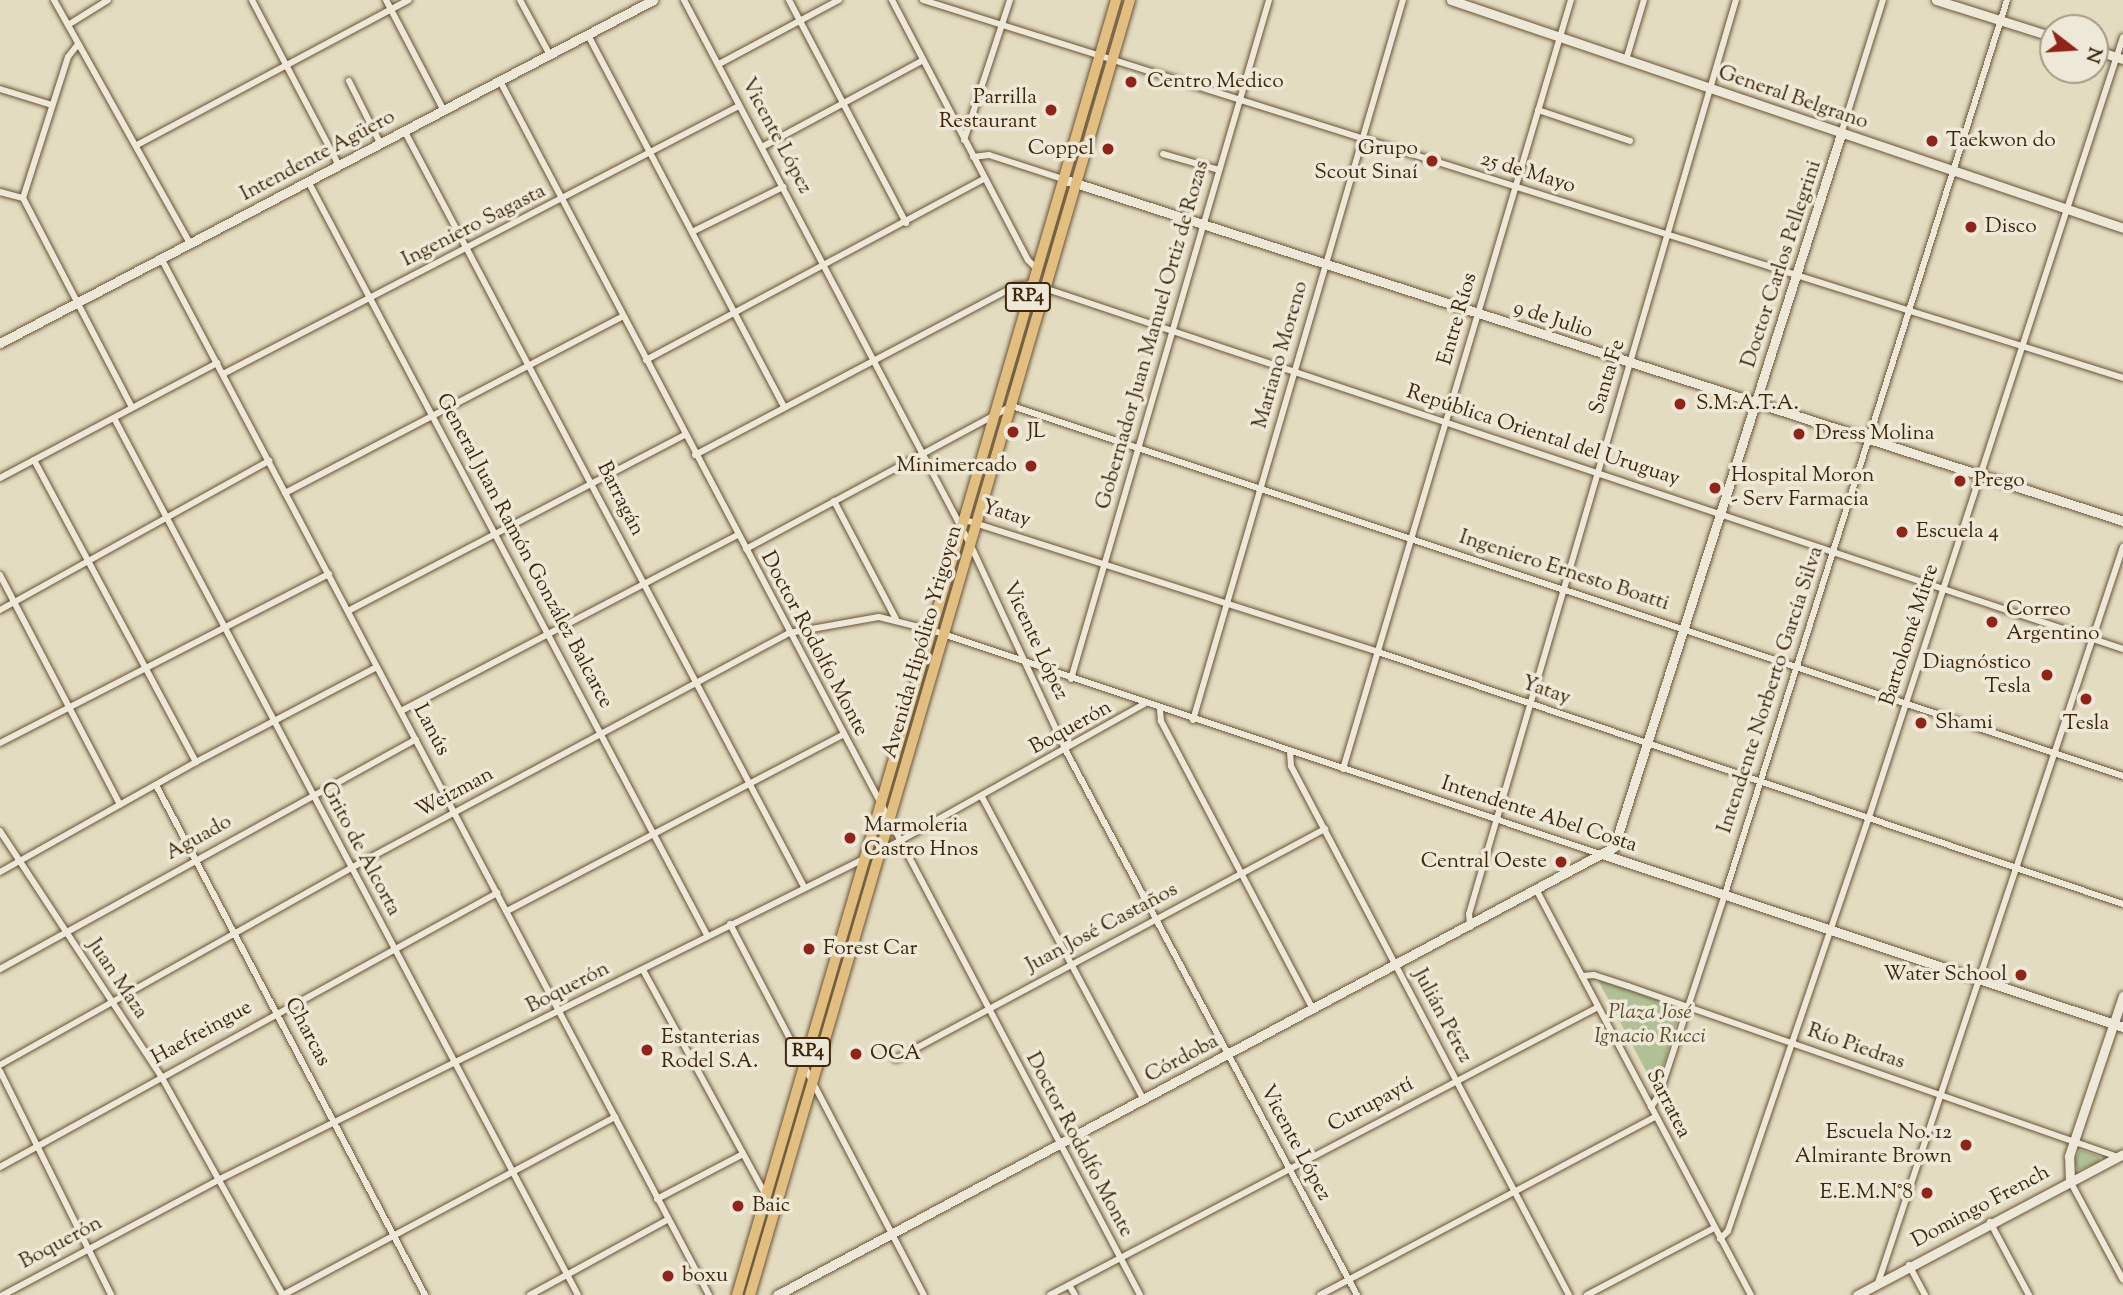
<!DOCTYPE html>
<meta charset="utf-8">
<style>
body{margin:0}
#map{position:relative;width:2123px;height:1295px;overflow:hidden;background:#e4dcc1;font-family:"Sorts Mill Goudy",serif}
div>[style]{position:absolute}
.green>*{inset:0;background:#b1c195;transform-origin:0 0}
.roads{filter:drop-shadow(0 0 2px #695437) drop-shadow(0 0 2px #695437)}
.street>*{height:6px;margin:-3px;padding:0 3px;transform-origin:3px;border-radius:3px;background:#ede8d7}
.secondary>*{height:9px;margin:-4.5px;padding:0 4.5px;transform-origin:4.5px;border-radius:4.5px;background:#ede8d7}
.primary>*{height:10px;margin:-5px;padding:0 5px;transform-origin:5px;border-radius:5px;background:#e2be80}
.dots>*{width:19px;height:19px;translate:-50% -50%;box-sizing:border-box;border:4px solid #ede8d7;border-radius:50%}
span{translate:-50% -50%;white-space:nowrap;text-align:center;line-height:1.15;-webkit-text-stroke:7px #ede8d7;paint-order:stroke}
.shield-label span{padding:2px 5px;background:#ede8d7;border:2px solid;border-radius:5px;-webkit-text-stroke-width:0}
.shield-label{font-size:19px;color:#402709;font-weight:700}
.poi-label{font-size:21px;color:#402709}
.left{translate:0 -50%;text-align:left}
.right{translate:-100% -50%;text-align:right}
.street-label{font-size:21px;color:#402709}
.park-label{font-size:21px;color:#5c4e2c;font-style:italic}
.north{position:absolute;left:2039px;top:14px;width:70px;height:70px;box-sizing:border-box;background:#ede8d7;border:2px solid #a89b85;border-radius:50%;rotate:107deg;font-size:19px;font-weight:700;line-height:28px;text-align:center;color:#402709}
.north::after{content:'';display:block;margin:auto;width:24px;height:32px;background:#8f2418;clip-path:polygon(50% 0,100% 100%,50% 72%,0 100%)}
</style>
<div id="map">
<div class="green">
<i style="left:1101px;top:69px;width:3px;height:105px;rotate:18deg"></i>
<i style="clip-path:polygon(1066px 189px,1068px 190px,1045px 271px,1042px 271px)"></i>
<i style="clip-path:polygon(1036px 294px,1038px 294px,1010px 392px,1007px 391px)"></i>
<i style="clip-path:polygon(933px 642px,936px 643px,894px 778px)"></i>
<i style="clip-path:polygon(865px 879px,821px 1038px,819px 1038px)"></i>
<i style="clip-path:polygon(1598px 980px,1681px 1008px,1656px 1090px)"></i>
<i style="clip-path:polygon(800px 1101px,802px 1102px,749px 1284px,746px 1283px)"></i>
<i style="clip-path:polygon(2080px 1150px,2099px 1156px,2100px 1162px,2078px 1170px,2073px 1163px)"></i>
</div>
<div class="roads">
<div class="street">
<i style="left:54px;top:0;width:278px;rotate:60.8deg"></i>
<i style="left:252px;top:0;width:187px;rotate:62.3deg"></i>
<i style="left:386px;top:0;width:123px;rotate:62.4deg"></i>
<i style="left:520px;top:0;width:63px;rotate:61.4deg"></i>
<i style="left:684px;top:0;width:617px;rotate:62.27deg"></i>
<i style="left:971px;top:546px;width:226px;rotate:65.1deg"></i>
<i style="left:1066px;top:751px;width:617px;rotate:61.86deg"></i>
<i style="left:789px;top:0;width:252px;rotate:62.3deg"></i>
<i style="left:892px;top:0;width:293px;rotate:62.4deg"></i>
<i style="left:1028px;top:260px;width:11px;rotate:45deg"></i>
<i style="left:923px;top:0;width:1258px;rotate:17.48deg"></i>
<i style="left:68px;top:25px;width:47px;rotate:-32deg"></i>
<i style="left:588px;top:35px;width:420px;rotate:62.2deg"></i>
<i style="left:1626px;top:60px;width:63px;rotate:-73.3deg"></i>
<i style="left:719px;top:64px;width:136px;rotate:-28.1deg"></i>
<i style="left:349px;top:81px;width:69px;rotate:63.4deg"></i>
<i style="left:500px;top:81px;width:1372px;rotate:62.2deg"></i>
<i style="left:0;top:89px;width:54px;rotate:17.1deg"></i>
<i style="left:1538px;top:110px;width:97px;rotate:18.6deg"></i>
<i style="left:404px;top:130px;width:854px;rotate:62.14deg"></i>
<i style="left:1841px;top:134px;width:140px;rotate:-72.6deg"></i>
<i style="left:964px;top:140px;width:147px;rotate:-71.8deg"></i>
<i style="left:137px;top:145px;width:308px;rotate:-28.1deg"></i>
<i style="left:762px;top:147px;width:182px;rotate:-28.3deg"></i>
<i style="left:1163px;top:154px;width:58px;rotate:15.9deg"></i>
<i style="left:973px;top:157px;width:16px;rotate:-7deg"></i>
<i style="left:989px;top:155px;width:78px;rotate:18deg"></i>
<i style="left:309px;top:183px;width:851px;rotate:62.11deg"></i>
<i style="left:0;top:192px;width:24px;rotate:15deg"></i>
<i style="left:23px;top:198px;width:236px;rotate:62.5deg"></i>
<i style="left:23px;top:198px;width:148px;rotate:-72.3deg"></i>
<i style="left:68px;top:57px;width:16px;rotate:-52deg"></i>
<i style="left:692px;top:232px;width:102px;rotate:-26.3deg"></i>
<i style="left:161px;top:258px;width:1173px;rotate:62.15deg"></i>
<i style="left:646px;top:360px;width:383px;rotate:-28.2deg"></i>
<i style="left:223px;top:374px;width:581px;rotate:-27.45deg"></i>
<i style="left:114px;top:418px;width:992px;rotate:62.12deg"></i>
<i style="left:695px;top:455px;width:363px;rotate:-27.8deg"></i>
<i style="left:1016px;top:286px;width:16px;rotate:-7deg"></i>
<i style="left:1032px;top:284px;width:1150px;rotate:18.5deg"></i>
<i style="left:34px;top:460px;width:343px;rotate:61.8deg"></i>
<i style="left:0;top:478px;width:246px;rotate:-27.9deg"></i>
<i style="left:285px;top:493px;width:380px;rotate:-27.6deg"></i>
<i style="left:834px;top:501px;width:133px;rotate:62.3deg"></i>
<i style="left:962px;top:519px;width:437px;rotate:17.7deg"></i>
<i style="left:1378px;top:652px;width:786px;rotate:18.69deg"></i>
<i style="left:746px;top:549px;width:302px;rotate:-28.3deg"></i>
<i style="left:1012px;top:406px;width:1171px;rotate:18.42deg"></i>
<i style="left:0;top:575px;width:259px;rotate:62.4deg"></i>
<i style="left:0;top:610px;width:308px;rotate:-29deg"></i>
<i style="left:348px;top:611px;width:380px;rotate:-27.6deg"></i>
<i style="left:1071px;top:679px;width:707px;rotate:-73.74deg"></i>
<i style="left:1160px;top:710px;width:11px;rotate:85deg"></i>
<i style="left:1161px;top:721px;width:326px;rotate:62.2deg"></i>
<i style="left:401px;top:711px;width:379px;rotate:-27.6deg"></i>
<i style="left:1193px;top:720px;width:750px;rotate:-73.74deg"></i>
<i style="left:0;top:743px;width:370px;rotate:-27.2deg"></i>
<i style="left:1290px;top:752px;width:14px;rotate:86deg"></i>
<i style="left:1291px;top:766px;width:598px;rotate:62.28deg"></i>
<i style="left:1343px;top:769px;width:802px;rotate:-73.49deg"></i>
<i style="left:156px;top:785px;width:577px;rotate:62.19deg"></i>
<i style="left:982px;top:797px;width:344px;rotate:61.9deg"></i>
<i style="left:0;top:831px;width:293px;rotate:56.7deg"></i>
<i style="left:161px;top:1076px;width:251px;rotate:60.9deg"></i>
<i style="left:0;top:872px;width:225px;rotate:-29.3deg"></i>
<i style="left:196px;top:762px;width:204px;rotate:-27.7deg"></i>
<i style="left:1537px;top:891px;width:457px;rotate:62.1deg"></i>
<i style="left:507px;top:911px;width:378px;rotate:-27.7deg"></i>
<i style="left:730px;top:924px;width:419px;rotate:62.4deg"></i>
<i style="left:1470px;top:927px;width:13px;rotate:-94deg"></i>
<i style="left:1469px;top:914px;width:952px;rotate:-73.72deg"></i>
<i style="left:0;top:969px;width:475px;rotate:-28.9deg"></i>
<i style="left:643px;top:970px;width:257px;rotate:61.4deg"></i>
<i style="left:1582px;top:976px;width:12px;rotate:-5deg"></i>
<i style="left:1594px;top:975px;width:36px;rotate:18deg"></i>
<i style="left:1628px;top:986px;width:519px;rotate:19.24deg"></i>
<i style="left:896px;top:1059px;width:487px;rotate:-28.2deg"></i>
<i style="left:0;top:1065px;width:403px;rotate:-29.3deg"></i>
<i style="left:351px;top:868px;width:497px;rotate:-28.2deg"></i>
<i style="left:789px;top:633px;width:91px;rotate:-10.1deg"></i>
<i style="left:879px;top:617px;width:54px;rotate:14deg"></i>
<i style="left:931px;top:630px;width:709px;rotate:18.51deg"></i>
<i style="left:0;top:1071px;width:250px;rotate:63.6deg"></i>
<i style="left:1651px;top:1107px;width:14px;rotate:-56deg"></i>
<i style="left:1659px;top:1095px;width:212px;rotate:-71.8deg"></i>
<i style="left:1725px;top:894px;width:937px;rotate:-72.49deg"></i>
<i style="left:0;top:1167px;width:568px;rotate:-28.87deg"></i>
<i style="left:2070px;top:1181px;width:112px;rotate:61.8deg"></i>
<i style="left:657px;top:1199px;width:95px;rotate:-27.6deg"></i>
<i style="left:1990px;top:1222px;width:83px;rotate:61.9deg"></i>
<i style="left:1720px;top:1239px;width:11px;rotate:-45deg"></i>
<i style="left:1728px;top:1231px;width:437px;rotate:-71.2deg"></i>
<i style="left:1869px;top:817px;width:820px;rotate:-71.96deg"></i>
<i style="left:1909px;top:1265px;width:34px;rotate:62deg"></i>
<i style="left:1878px;top:1283px;width:776px;rotate:-71.59deg"></i>
<i style="left:1069px;top:1285px;width:12px;rotate:59deg"></i>
<i style="left:3px;top:1295px;width:246px;rotate:-28.1deg"></i>
<i style="left:220px;top:1179px;width:757px;rotate:-26.43deg"></i>
<i style="left:898px;top:842px;width:282px;rotate:-29.3deg"></i>
<i style="left:283px;top:1295px;width:377px;rotate:-28.2deg"></i>
<i style="left:530px;top:1295px;width:156px;rotate:-28.7deg"></i>
<i style="left:1050px;top:1295px;width:619px;rotate:-27.72deg"></i>
<i style="left:1320px;top:1295px;width:379px;rotate:-28deg"></i>
<i style="left:1587px;top:1295px;width:144px;rotate:-27.8deg"></i>
</div>
<div class="secondary">
<i style="left:1451px;top:0;width:710px;rotate:18.74deg"></i>
<i style="left:1936px;top:0;width:123px;rotate:17.5deg"></i>
<i style="left:2095px;top:50px;width:29px;rotate:18deg"></i>
<i style="left:1063px;top:179px;width:1114px;rotate:17.88deg"></i>
<i style="left:0;top:343px;width:738px;rotate:-27.71deg"></i>
<i style="left:1605px;top:855px;width:546px;rotate:18.37deg"></i>
<i style="left:2070px;top:1181px;width:25px;rotate:-92deg"></i>
<i style="left:2069px;top:1156px;width:169px;rotate:-71.4deg"></i>
<i style="left:777px;top:1295px;width:949px;rotate:-28.16deg"></i>
<i style="left:1614px;top:847px;width:748px;rotate:-72.34deg"></i>
<i style="left:1857px;top:1295px;width:301px;rotate:-27.9deg"></i>
</div>
<div class="primary">
<i style="left:737px;top:1295px;width:1349px;rotate:-73.69deg"></i>
<i style="left:750px;top:1295px;width:1350px;rotate:-73.65deg"></i>
</div>
</div>
<div class="dots">
<i style="left:1131px;top:82px;background:#8f2418"></i>
<i style="left:1051px;top:110px;background:#8f2418"></i>
<i style="left:1932px;top:141px;background:#8f2418"></i>
<i style="left:1108px;top:149px;background:#8f2418"></i>
<i style="left:1432px;top:161px;background:#8f2418"></i>
<i style="left:1971px;top:227px;background:#8f2418"></i>
<i style="left:1680px;top:404px;background:#8f2418"></i>
<i style="left:1013px;top:432px;background:#8f2418"></i>
<i style="left:1799px;top:434px;background:#8f2418"></i>
<i style="left:1031px;top:466px;background:#8f2418"></i>
<i style="left:1960px;top:481px;background:#8f2418"></i>
<i style="left:1715px;top:488px;background:#8f2418"></i>
<i style="left:1902px;top:532px;background:#8f2418"></i>
<i style="left:1992px;top:622px;background:#8f2418"></i>
<i style="left:2047px;top:675px;background:#8f2418"></i>
<i style="left:2086px;top:699px;background:#8f2418"></i>
<i style="left:1921px;top:723px;background:#8f2418"></i>
<i style="left:850px;top:838px;background:#8f2418"></i>
<i style="left:1561px;top:862px;background:#8f2418"></i>
<i style="left:809px;top:949px;background:#8f2418"></i>
<i style="left:2021px;top:975px;background:#8f2418"></i>
<i style="left:647px;top:1050px;background:#8f2418"></i>
<i style="left:856px;top:1054px;background:#8f2418"></i>
<i style="left:1966px;top:1145px;background:#8f2418"></i>
<i style="left:1927px;top:1193px;background:#8f2418"></i>
<i style="left:738px;top:1206px;background:#8f2418"></i>
<i style="left:668px;top:1276px;background:#8f2418"></i>
</div>
<div class="shield-label">
<span style="left:1028px;top:297px">RP4</span>
<span style="left:808px;top:1052px">RP4</span>
</div>
<div class="poi-label">
<span class="left" style="left:1147px;top:82px">Centro Medico</span>
<span class="right" style="left:1037px;top:110px">Parrilla<br>Restaurant</span>
<span class="left" style="left:1946px;top:141px">Taekwon do</span>
<span class="right" style="left:1094px;top:149px">Coppel</span>
<span class="right" style="left:1418px;top:161px">Grupo<br>Scout Sinaí</span>
<span class="left" style="left:1985px;top:227px">Disco</span>
<span class="left" style="left:1696px;top:404px">S.M.A.T.A.</span>
<span class="left" style="left:1027px;top:432px">JL</span>
<span class="left" style="left:1815px;top:434px">Dress Molina</span>
<span class="right" style="left:1017px;top:466px">Minimercado</span>
<span class="left" style="left:1731px;top:488px">Hospital Moron<br>- Serv Farmacia</span>
<span class="left" style="left:1974px;top:481px">Prego</span>
<span class="left" style="left:1916px;top:532px">Escuela 4</span>
<span class="left" style="left:2006px;top:622px">Correo<br>Argentino</span>
<span class="right" style="left:2031px;top:675px">Diagnóstico<br>Tesla</span>
<span class="left" style="left:1935px;top:723px">Shami</span>
<span style="left:2086px;top:724px">Tesla</span>
<span class="left" style="left:864px;top:838px">Marmoleria<br>Castro Hnos</span>
<span class="right" style="left:1547px;top:862px">Central Oeste</span>
<span class="left" style="left:823px;top:949px">Forest Car</span>
<span class="right" style="left:2007px;top:975px">Water School</span>
<span class="left" style="left:661px;top:1050px">Estanterias<br>Rodel S.A.</span>
<span class="left" style="left:870px;top:1054px">OCA</span>
<span class="right" style="left:1952px;top:1145px">Escuela No. 12<br>Almirante Brown</span>
<span class="right" style="left:1913px;top:1193px">E.E.M.N°8</span>
<span class="left" style="left:752px;top:1206px">Baic</span>
<span class="left" style="left:682px;top:1276px">boxu</span>
</div>
<div class="street-label">
<span style="left:1793px;top:98px;rotate:19deg">General Belgrano</span>
<span style="left:776px;top:136px;rotate:62deg">Vicente López</span>
<span style="left:318px;top:156px;rotate:-28deg">Intendente Agüero</span>
<span style="left:1528px;top:173px;rotate:17deg">25 de Mayo</span>
<span style="left:474px;top:226px;rotate:-27deg">Ingeniero Sagasta</span>
<span style="left:1782px;top:264px;rotate:-72deg">Doctor Carlos Pellegrini</span>
<span style="left:1458px;top:319px;rotate:-74deg">Entre Ríos</span>
<span style="left:1553px;top:320px;rotate:18deg">9 de Julio</span>
<span style="left:1153px;top:335px;rotate:-74deg">Gobernador Juan Manuel Ortiz de Rozas</span>
<span style="left:1281px;top:355px;rotate:-74deg">Mariano Moreno</span>
<span style="left:1608px;top:377px;rotate:-73deg">Santa Fe</span>
<span style="left:1543px;top:436px;rotate:18deg">República Oriental del Uruguay</span>
<span style="left:620px;top:499px;rotate:63deg">Barragán</span>
<span style="left:1006px;top:514px;rotate:17deg">Yatay</span>
<span style="left:524px;top:551px;rotate:62deg">General Juan Ramón González Balcarce</span>
<span style="left:1564px;top:571px;rotate:18deg">Ingeniero Ernesto Boatti</span>
<span style="left:1910px;top:635px;rotate:-72deg">Bartolomé Mitre</span>
<span style="left:1035px;top:641px;rotate:65deg">Vicente López</span>
<span style="left:923px;top:642px;rotate:-74deg">Avenida Hipólito Yrigoyen</span>
<span style="left:814px;top:644px;rotate:62deg">Doctor Rodolfo Monte</span>
<span style="left:1771px;top:690px;rotate:-72deg">Intendente Norberto García Silva</span>
<span style="left:1546px;top:691px;rotate:19deg">Yatay</span>
<span style="left:1071px;top:728px;rotate:-29deg">Boquerón</span>
<span style="left:431px;top:730px;rotate:62deg">Lanús</span>
<span style="left:455px;top:793px;rotate:-28deg">Weizman</span>
<span style="left:1539px;top:815px;rotate:18deg">Intendente Abel Costa</span>
<span style="left:199px;top:838px;rotate:-29deg">Aguado</span>
<span style="left:360px;top:849px;rotate:62deg">Grito de Alcorta</span>
<span style="left:1102px;top:928px;rotate:-28deg">Juan José Castaños</span>
<span style="left:117px;top:979px;rotate:56deg">Juan Maza</span>
<span style="left:568px;top:988px;rotate:-27deg">Boquerón</span>
<span style="left:1442px;top:1016px;rotate:62deg">Julián Pérez</span>
<span style="left:307px;top:1032px;rotate:62deg">Charcas</span>
<span style="left:202px;top:1033px;rotate:-29deg">Haefreingue</span>
<span style="left:1856px;top:1047px;rotate:19deg">Río Piedras</span>
<span style="left:1182px;top:1059px;rotate:-28deg">Córdoba</span>
<span style="left:1668px;top:1104px;rotate:63deg">Sarratea</span>
<span style="left:1371px;top:1105px;rotate:-28deg">Curupaytí</span>
<span style="left:1295px;top:1143px;rotate:62deg">Vicente López</span>
<span style="left:1079px;top:1145px;rotate:62deg">Doctor Rodolfo Monte</span>
<span style="left:1981px;top:1207px;rotate:-28deg">Domingo French</span>
<span style="left:61px;top:1243px;rotate:-28deg">Boquerón</span>
</div>
<div class="park-label">
<span style="left:1650px;top:1025px">Plaza José<br>Ignacio Rucci</span>
</div>
<div class="north">N</div>
</div>
